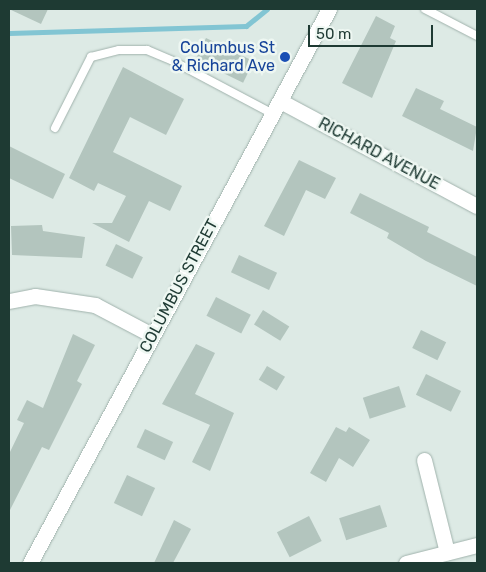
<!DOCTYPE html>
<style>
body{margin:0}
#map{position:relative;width:486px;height:572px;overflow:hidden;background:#ddeae5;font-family:Rubik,sans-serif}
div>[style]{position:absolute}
.stream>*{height:5px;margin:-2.5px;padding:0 2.5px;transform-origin:2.5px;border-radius:2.5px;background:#82c5d3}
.building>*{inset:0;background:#b3c5be;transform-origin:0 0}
.roads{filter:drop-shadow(0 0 1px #a0b2ac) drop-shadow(0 0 1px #a0b2ac)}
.service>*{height:8px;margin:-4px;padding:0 4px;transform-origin:4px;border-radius:4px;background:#fff}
.minor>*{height:15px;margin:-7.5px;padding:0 7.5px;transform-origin:7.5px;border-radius:7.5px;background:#fff}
.tertiary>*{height:15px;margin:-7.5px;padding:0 7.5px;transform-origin:7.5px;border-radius:7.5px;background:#fff}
.secondary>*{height:15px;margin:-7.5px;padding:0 7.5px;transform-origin:7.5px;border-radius:7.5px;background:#fff}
.dots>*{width:14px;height:14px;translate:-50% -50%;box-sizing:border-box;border:2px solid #eef7f2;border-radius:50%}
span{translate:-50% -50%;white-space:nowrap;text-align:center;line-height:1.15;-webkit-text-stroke:5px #eef7f2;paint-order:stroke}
.transit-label{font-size:16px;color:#164399}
.right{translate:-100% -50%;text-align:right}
.street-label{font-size:16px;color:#1e3a33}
.frame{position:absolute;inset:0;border:10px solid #1e3a33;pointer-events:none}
.scale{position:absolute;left:308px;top:25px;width:125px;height:22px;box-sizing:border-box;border:2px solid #1e3a33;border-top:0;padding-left:6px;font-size:15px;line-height:18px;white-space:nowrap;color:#1e3a33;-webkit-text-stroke:4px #eef7f2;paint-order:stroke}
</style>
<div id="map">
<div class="stream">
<i style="left:9px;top:33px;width:237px;rotate:-1.7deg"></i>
<i style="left:246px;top:26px;width:27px;rotate:-39deg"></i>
</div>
<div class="building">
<i style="clip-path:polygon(9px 9px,48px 9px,41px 24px)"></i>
<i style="clip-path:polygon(376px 16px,395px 26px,390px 38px,396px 41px,372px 98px,342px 83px)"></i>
<i style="left:206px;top:38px;width:53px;height:24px;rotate:26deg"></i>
<i style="clip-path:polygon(123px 67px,184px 99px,166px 135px,130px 117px,113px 152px,182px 186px,170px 211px,149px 201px,129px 242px,92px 223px,112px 223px,126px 196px,98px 183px,94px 191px,69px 178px)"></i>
<i style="clip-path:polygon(416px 88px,444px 101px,440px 109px,477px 127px,473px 151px,402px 116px)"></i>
<i style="clip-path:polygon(9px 146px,65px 174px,53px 199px,9px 178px)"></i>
<i style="clip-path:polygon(299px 160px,336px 178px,325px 199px,306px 190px,284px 236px,264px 226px)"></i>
<i style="clip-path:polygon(360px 193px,429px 227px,427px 232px,477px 257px,477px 286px,426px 261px,387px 238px,389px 233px,350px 213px)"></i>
<i style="clip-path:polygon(42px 225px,43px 231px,85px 237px,82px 258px,12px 255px,11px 226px)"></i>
<i style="left:116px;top:244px;width:30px;height:24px;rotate:26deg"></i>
<i style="left:239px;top:255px;width:42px;height:19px;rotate:25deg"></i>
<i style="left:216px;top:297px;width:39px;height:21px;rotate:27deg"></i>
<i style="left:263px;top:310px;width:31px;height:17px;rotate:32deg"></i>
<i style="left:421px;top:330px;width:28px;height:20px;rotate:26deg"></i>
<i style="clip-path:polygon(73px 334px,95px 345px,77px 381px,82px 384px,49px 450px,42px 447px,9px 512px,9px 454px,24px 423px,17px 420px,27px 400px,43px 408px)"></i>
<i style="clip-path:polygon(196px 344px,215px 353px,195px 394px,234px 413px,210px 471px,192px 462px,210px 425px,162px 404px)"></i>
<i style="left:267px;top:366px;width:21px;height:16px;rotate:31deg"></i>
<i style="left:426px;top:374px;width:39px;height:23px;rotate:26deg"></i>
<i style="left:399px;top:386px;width:22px;height:38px;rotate:72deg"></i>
<i style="clip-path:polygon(336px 427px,346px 432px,349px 427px,370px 440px,353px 467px,339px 458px,326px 482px,310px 473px)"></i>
<i style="left:145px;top:429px;width:31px;height:20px;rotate:25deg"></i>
<i style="left:127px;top:475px;width:31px;height:31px;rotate:25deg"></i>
<i style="left:380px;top:505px;width:23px;height:43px;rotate:72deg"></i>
<i style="left:309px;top:516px;width:28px;height:36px;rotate:63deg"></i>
<i style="clip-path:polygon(174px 520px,191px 529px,173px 563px,154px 563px)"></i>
</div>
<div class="roads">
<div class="service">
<i style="left:425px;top:9px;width:59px;rotate:27.4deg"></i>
<i style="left:55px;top:128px;width:80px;rotate:-63.1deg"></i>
<i style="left:91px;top:57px;width:29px;rotate:-14deg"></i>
<i style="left:119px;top:50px;width:28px"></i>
<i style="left:147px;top:50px;width:28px;rotate:23deg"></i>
<i style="left:173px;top:61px;width:113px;rotate:27.9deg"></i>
</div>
<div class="minor">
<i style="left:9px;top:301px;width:26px;rotate:-11deg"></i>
<i style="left:35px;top:296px;width:61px;rotate:8.5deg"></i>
<i style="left:95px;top:305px;width:64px;rotate:27.8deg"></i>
<i style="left:424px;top:460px;width:95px;rotate:76deg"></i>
<i style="left:406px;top:563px;width:73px;rotate:-14.2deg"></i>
</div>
<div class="tertiary">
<i style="left:280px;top:101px;width:223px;rotate:28.1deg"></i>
</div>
<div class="secondary">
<i style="left:30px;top:563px;width:630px;rotate:-61.64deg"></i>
</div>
</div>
<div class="dots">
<i style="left:285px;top:57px;background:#1a4fb4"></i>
</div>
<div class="transit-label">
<span class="right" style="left:275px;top:57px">Columbus St<br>&amp; Richard Ave</span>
</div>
<div class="street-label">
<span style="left:379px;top:154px;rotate:28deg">RICHARD AVENUE</span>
<span style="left:179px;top:286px;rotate:-62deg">COLUMBUS STREET</span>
</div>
<div class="frame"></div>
<div class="scale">50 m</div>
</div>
